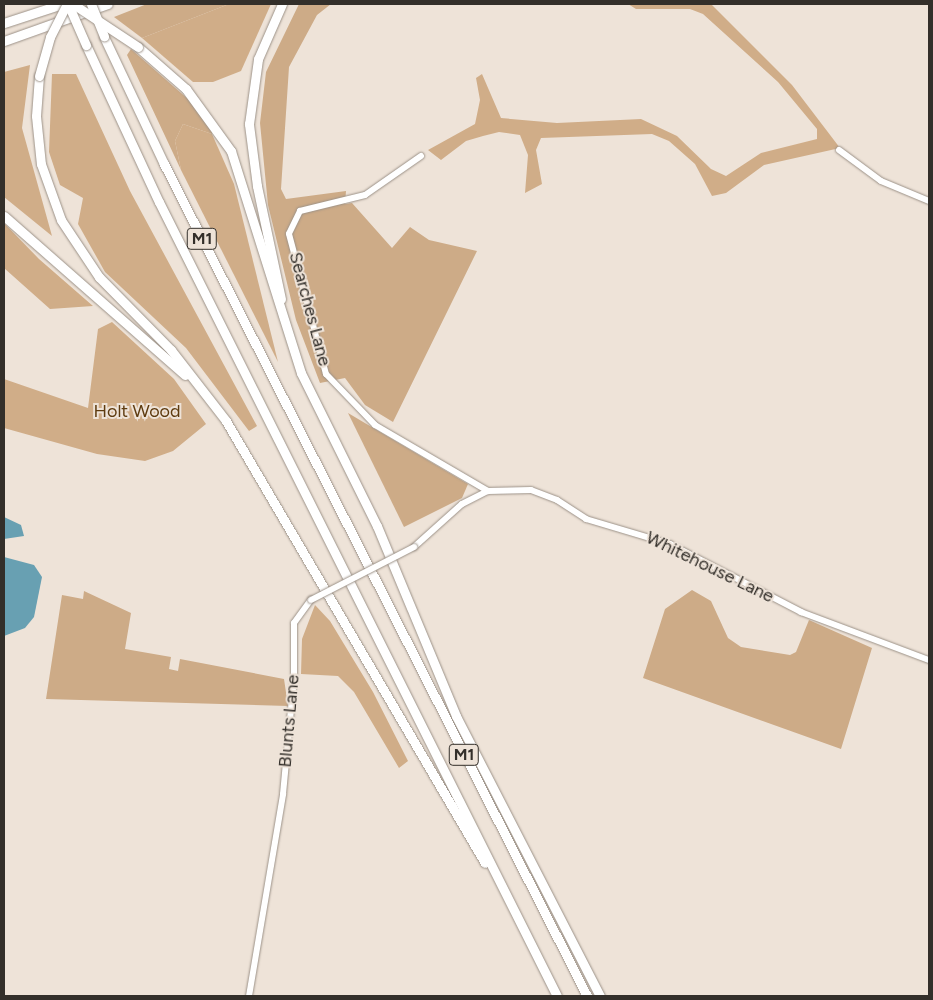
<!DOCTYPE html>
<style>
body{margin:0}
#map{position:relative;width:933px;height:1000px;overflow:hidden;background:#eee3d8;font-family:Figtree,sans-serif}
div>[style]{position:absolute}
.green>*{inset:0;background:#cdab87}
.forest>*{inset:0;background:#d0ad88}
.water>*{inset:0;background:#68a0b2}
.roads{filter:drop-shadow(0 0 1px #9c9288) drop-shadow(0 0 1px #9c9288)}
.minor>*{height:6px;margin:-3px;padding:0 3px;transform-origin:3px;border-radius:3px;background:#fff}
.highway>*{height:9px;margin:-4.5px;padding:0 4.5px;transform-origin:4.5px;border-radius:4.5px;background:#fff}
.bridges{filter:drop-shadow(0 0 1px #9c9288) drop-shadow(0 0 1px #9c9288)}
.minor-bridge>*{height:6px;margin:-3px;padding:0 3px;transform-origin:3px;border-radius:3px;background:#fff}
.highway-bridge>*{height:9px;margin:-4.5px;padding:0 4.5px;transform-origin:4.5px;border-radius:4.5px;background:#fff}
span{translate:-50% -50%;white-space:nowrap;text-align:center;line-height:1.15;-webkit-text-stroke:4px #eee3d8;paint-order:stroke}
.shield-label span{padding:1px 4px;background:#eee3d8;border:1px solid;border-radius:4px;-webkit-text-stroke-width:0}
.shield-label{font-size:16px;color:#332f2a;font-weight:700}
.street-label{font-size:18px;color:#332f2a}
.park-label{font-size:18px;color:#5e3b0f}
.frame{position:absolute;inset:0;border:5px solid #332f2a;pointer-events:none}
</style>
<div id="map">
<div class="green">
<i style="clip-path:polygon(147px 4px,229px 4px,142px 38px,114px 17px)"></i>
<i style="clip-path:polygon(299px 4px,331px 4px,317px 15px,289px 67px,281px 189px,286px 199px,346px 191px,345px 204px,352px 203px,392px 248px,410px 227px,429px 240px,477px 251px,393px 422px,365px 405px,345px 378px,320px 383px,296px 320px,268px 205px,260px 123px,266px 72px)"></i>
<i style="clip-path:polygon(131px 49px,189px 100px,212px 129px,212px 134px,183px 124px,175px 141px,181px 170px,127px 55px)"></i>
<i style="clip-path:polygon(348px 413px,468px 484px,462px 498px,404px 527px)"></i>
<i style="clip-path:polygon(692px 590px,711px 601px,728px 638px,741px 647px,790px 655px,796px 652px,809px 620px,872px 648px,841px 749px,643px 678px,665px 609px)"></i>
<i style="clip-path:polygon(84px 591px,131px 613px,125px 649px,171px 657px,169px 669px,178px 671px,180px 659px,284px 679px,288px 706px,46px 699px,62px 595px,83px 599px)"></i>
</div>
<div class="forest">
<i style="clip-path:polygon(229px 4px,271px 4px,241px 71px,213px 82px,193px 82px,142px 38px)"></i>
<i style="clip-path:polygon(628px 4px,711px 4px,792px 85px,840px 148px,764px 165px,726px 193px,712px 196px,695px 164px,669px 141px,652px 134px,541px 138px,536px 150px,542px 184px,525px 193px,528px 155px,520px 135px,499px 132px,483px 136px,466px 141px,441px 160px,428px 150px,475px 124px,480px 100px,476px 78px,482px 74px,501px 118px,557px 123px,641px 119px,677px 136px,711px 169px,726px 176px,761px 153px,817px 139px,817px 129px,778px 82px,703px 14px,690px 9px,636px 9px)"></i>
<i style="clip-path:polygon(30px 65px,22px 128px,52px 236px,4px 197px,4px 72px)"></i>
<i style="clip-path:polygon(52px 74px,76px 74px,130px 191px,257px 426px,249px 431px,186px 348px,105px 272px,78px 224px,83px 198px,60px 185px,49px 152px)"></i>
<i style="clip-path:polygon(183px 124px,212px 134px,234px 184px,278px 362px,181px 170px,175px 141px)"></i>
<i style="clip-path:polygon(4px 223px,39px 259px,93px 306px,50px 309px,4px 268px)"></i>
<i style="clip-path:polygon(112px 322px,174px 379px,206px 424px,173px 451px,145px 461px,97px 454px,4px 428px,4px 379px,88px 408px,98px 329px)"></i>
<i style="clip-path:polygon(315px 605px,330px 621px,373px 692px,408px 761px,399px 768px,354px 692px,338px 676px,301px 674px,302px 639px)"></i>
</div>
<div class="water">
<i style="clip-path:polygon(4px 517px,21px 525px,24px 536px,4px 539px)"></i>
<i style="clip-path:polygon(4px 557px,34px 565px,42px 577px,34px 617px,25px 628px,4px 636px)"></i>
</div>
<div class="roads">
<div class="minor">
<i style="left:839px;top:150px;width:52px;rotate:36.4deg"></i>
<i style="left:881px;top:181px;width:52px;rotate:22.6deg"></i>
<i style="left:421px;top:156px;width:68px;rotate:145.1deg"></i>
<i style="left:365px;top:195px;width:67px;rotate:166.2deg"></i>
<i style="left:300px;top:211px;width:25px;rotate:116deg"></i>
<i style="left:289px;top:234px;width:145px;rotate:75.2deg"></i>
<i style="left:326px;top:374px;width:71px;rotate:46.1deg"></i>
<i style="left:375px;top:425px;width:131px;rotate:30.3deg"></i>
<i style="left:414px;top:547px;width:64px;rotate:-41.9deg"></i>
<i style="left:462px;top:504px;width:29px;rotate:-27deg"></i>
<i style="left:488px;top:491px;width:43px;rotate:-1.3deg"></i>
<i style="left:531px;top:490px;width:28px;rotate:21deg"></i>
<i style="left:557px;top:500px;width:35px;rotate:33deg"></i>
<i style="left:586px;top:519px;width:88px;rotate:16.6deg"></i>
<i style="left:670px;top:544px;width:148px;rotate:27.4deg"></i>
<i style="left:801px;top:612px;width:137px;rotate:20.6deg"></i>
<i style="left:249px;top:996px;width:205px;rotate:-80.4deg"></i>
<i style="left:283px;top:794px;width:118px;rotate:-84.6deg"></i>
<i style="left:294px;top:677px;width:54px;rotate:-90deg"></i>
<i style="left:294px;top:623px;width:29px;rotate:-54deg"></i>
</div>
<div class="highway">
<i style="left:4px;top:23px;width:61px;rotate:-18.1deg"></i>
<i style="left:104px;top:37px;width:140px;rotate:64.7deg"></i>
<i style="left:164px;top:164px;width:933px;rotate:63.05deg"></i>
<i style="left:4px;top:41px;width:110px;rotate:-19.6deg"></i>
<i style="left:86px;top:45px;width:173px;rotate:65.1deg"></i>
<i style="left:159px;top:202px;width:888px;rotate:63.38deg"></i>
<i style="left:138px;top:47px;width:64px;rotate:41.2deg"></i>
<i style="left:186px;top:89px;width:77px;rotate:54deg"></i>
<i style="left:231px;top:151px;width:233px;rotate:72.5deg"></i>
<i style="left:301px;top:373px;width:171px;rotate:63.6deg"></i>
<i style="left:377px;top:526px;width:206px;rotate:67.4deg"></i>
<i style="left:456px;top:716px;width:315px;rotate:62.8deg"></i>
<i style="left:39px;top:76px;width:40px;rotate:94.3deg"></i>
<i style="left:36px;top:116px;width:48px;rotate:84.1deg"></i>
<i style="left:41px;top:164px;width:59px;rotate:70.3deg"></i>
<i style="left:61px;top:220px;width:69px;rotate:56.3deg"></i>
<i style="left:99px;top:277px;width:103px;rotate:45.4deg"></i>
<i style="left:171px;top:350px;width:90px;rotate:52.2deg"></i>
<i style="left:226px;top:421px;width:512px;rotate:59.63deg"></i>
<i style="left:4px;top:216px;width:241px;rotate:41.3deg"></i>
<i style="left:281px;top:299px;width:116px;rotate:-102deg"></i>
<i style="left:257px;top:186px;width:63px;rotate:-97.4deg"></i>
<i style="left:249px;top:124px;width:66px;rotate:-82.1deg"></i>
<i style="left:258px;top:59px;width:60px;rotate:-66.4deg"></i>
</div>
</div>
<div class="bridges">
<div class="minor-bridge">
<i style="left:311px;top:600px;width:116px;rotate:-27.2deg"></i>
</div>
<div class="highway-bridge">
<i style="left:68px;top:4px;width:45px;rotate:66.3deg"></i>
<i style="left:73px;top:4px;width:78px;rotate:33.5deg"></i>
<i style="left:91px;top:4px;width:35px;rotate:68deg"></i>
<i style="left:39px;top:76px;width:41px;rotate:-74.2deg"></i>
<i style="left:50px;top:37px;width:37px;rotate:-63deg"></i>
</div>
</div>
<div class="shield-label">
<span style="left:202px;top:239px">M1</span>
<span style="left:464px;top:755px">M1</span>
</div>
<div class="street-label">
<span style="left:310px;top:309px;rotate:75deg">Searches Lane</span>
<span style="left:710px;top:567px;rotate:26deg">Whitehouse Lane</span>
<span style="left:289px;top:721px;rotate:-85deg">Blunts Lane</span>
</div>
<div class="park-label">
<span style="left:137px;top:411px">Holt Wood</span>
</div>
<div class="frame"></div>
</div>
